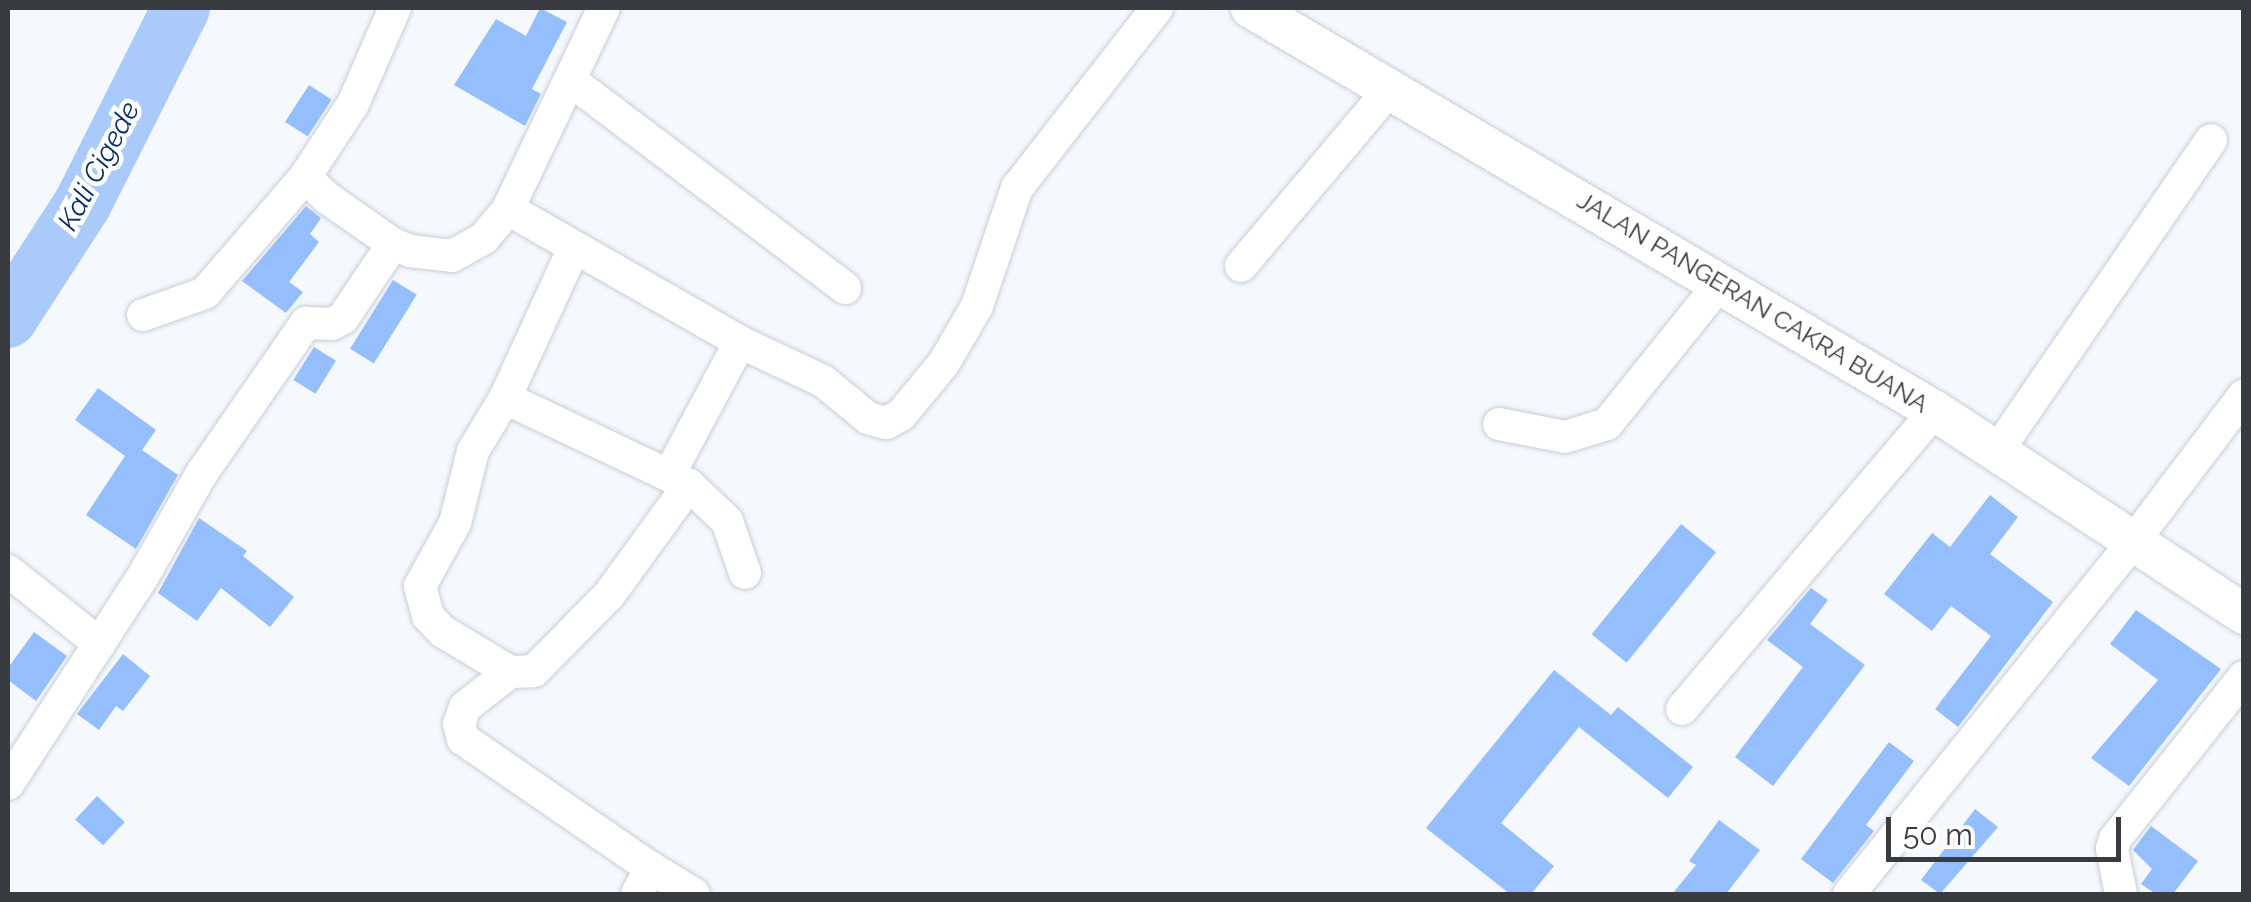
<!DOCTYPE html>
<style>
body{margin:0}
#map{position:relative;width:2251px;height:902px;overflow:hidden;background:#f5f9fe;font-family:Raleway,sans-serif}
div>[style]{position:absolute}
.river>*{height:58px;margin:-29px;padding:0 29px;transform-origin:29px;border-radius:29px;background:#aacaf9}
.building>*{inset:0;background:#95befc;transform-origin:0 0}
.roads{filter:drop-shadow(0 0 2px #c7cdd6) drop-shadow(0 0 2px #c7cdd6)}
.minor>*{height:32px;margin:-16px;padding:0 16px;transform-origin:16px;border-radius:16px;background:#fff}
.major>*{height:40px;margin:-20px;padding:0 20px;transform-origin:20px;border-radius:20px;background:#fff}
span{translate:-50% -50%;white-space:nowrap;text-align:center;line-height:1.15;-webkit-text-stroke:9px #fff;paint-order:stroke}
.street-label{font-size:25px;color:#383b3f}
.water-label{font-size:28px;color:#002d6e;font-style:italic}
.frame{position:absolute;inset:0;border:10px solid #383b3f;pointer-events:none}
.scale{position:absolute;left:1886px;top:817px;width:235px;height:45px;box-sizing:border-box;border:5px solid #383b3f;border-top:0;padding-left:12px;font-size:30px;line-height:35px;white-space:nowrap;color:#383b3f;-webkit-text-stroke:8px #fff;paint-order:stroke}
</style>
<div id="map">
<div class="river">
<i style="left:8px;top:319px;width:138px;rotate:-57.1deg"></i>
<i style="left:83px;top:203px;width:218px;rotate:-63.3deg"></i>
</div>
<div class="building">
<i style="clip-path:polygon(540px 8px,567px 22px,532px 89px,541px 94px,525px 126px,454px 85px,496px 19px,526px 36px)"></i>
<i style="left:309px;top:85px;width:27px;height:44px;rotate:33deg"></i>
<i style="clip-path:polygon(306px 206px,321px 218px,310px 234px,319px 242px,289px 282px,303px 292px,286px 313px,242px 281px)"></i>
<i style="left:393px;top:280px;width:28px;height:81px;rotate:32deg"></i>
<i style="left:314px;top:347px;width:26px;height:39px;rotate:32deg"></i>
<i style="clip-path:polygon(98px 388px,156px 430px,142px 450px,178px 475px,136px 549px,86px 515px,125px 456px,75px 420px)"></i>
<i style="clip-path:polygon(1990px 495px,2018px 517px,1990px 554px,2053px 602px,1958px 727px,1935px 709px,1991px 636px,1951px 606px,1932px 631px,1884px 594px,1932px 533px,1950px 547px)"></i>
<i style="clip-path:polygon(199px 518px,247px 551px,243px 556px,294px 597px,270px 627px,221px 588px,197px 621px,158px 593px)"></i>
<i style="left:1681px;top:524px;width:45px;height:142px;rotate:39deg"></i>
<i style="clip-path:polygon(1811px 588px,1828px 600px,1810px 624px,1865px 665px,1773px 786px,1735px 757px,1803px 667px,1767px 640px)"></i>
<i style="clip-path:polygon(2136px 610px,2221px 669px,2129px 786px,2091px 758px,2158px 680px,2110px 644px)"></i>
<i style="clip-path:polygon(34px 632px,67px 656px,36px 701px,8px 680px,8px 668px)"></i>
<i style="clip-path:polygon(123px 654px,150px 676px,123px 711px,116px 706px,99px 730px,77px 714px)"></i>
<i style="clip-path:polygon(1554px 670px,1611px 715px,1618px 707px,1693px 767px,1668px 798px,1579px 727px,1501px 823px,1554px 866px,1531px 894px,1510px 894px,1426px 828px)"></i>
<i style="clip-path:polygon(1889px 742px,1914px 761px,1866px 825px,1874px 831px,1833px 883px,1801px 859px)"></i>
<i style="left:97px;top:796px;width:38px;height:32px;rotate:43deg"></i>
<i style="clip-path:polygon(1975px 809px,1998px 827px,1940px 894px,1921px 880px)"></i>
<i style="clip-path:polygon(1719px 820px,1760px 850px,1726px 894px,1672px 894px,1696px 865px,1689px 861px)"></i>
<i style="clip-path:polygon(2151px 826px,2198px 861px,2173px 894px,2156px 894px,2141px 884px,2152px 869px,2133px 850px)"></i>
</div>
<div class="roads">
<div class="minor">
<i style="left:570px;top:80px;width:345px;rotate:37.1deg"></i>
<i style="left:508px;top:209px;width:267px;rotate:29.8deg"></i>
<i style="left:740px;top:342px;width:92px;rotate:25.2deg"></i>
<i style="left:823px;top:381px;width:58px;rotate:39.4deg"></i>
<i style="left:868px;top:418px;width:19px;rotate:16deg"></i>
<i style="left:886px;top:423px;width:17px;rotate:-28deg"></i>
<i style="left:901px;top:415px;width:67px;rotate:-50.4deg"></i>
<i style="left:944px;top:363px;width:66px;rotate:-59.9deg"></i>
<i style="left:977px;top:306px;width:125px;rotate:-71.3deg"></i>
<i style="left:1017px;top:188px;width:228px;rotate:-52.1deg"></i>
<i style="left:393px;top:244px;width:80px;rotate:-145.1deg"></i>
<i style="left:327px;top:198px;width:30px;rotate:-136deg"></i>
<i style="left:305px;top:177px;width:87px;rotate:-56.7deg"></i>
<i style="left:353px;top:104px;width:105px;rotate:-66.4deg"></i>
<i style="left:574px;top:248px;width:165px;rotate:114.7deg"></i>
<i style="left:505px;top:398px;width:62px;rotate:121.1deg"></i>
<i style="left:473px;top:451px;width:74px;rotate:104deg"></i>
<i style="left:455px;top:523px;width:72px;rotate:119.1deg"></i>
<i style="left:420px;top:586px;width:31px;rotate:75deg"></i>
<i style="left:428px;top:616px;width:21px;rotate:47deg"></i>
<i style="left:442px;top:631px;width:79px;rotate:31.1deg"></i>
<i style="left:510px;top:672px;width:24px;rotate:-2deg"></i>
<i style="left:534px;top:671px;width:107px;rotate:-45.4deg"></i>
<i style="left:609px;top:595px;width:136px;rotate:-54deg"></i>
<i style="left:1241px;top:266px;width:231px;rotate:-49.9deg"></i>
<i style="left:143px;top:315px;width:66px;rotate:-19.5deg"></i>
<i style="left:205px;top:293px;width:153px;rotate:-49.2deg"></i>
<i style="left:505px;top:398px;width:204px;rotate:25.3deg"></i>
<i style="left:689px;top:485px;width:52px;rotate:43.5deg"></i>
<i style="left:727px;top:521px;width:55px;rotate:70.9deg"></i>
<i style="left:1499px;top:424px;width:67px;rotate:11.1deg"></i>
<i style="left:1565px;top:437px;width:44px;rotate:-17.2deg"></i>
<i style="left:1607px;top:424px;width:182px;rotate:-51.2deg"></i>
<i style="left:1998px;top:450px;width:376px;rotate:-55.5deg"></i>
<i style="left:669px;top:475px;width:151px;rotate:-61.9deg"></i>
<i style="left:8px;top:571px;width:117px;rotate:38.4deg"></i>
<i style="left:510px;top:672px;width:57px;rotate:142.1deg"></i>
<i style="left:465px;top:707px;width:18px;rotate:109deg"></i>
<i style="left:459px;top:724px;width:16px;rotate:75deg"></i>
<i style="left:463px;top:739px;width:228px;rotate:34.5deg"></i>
<i style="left:1682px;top:709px;width:391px;rotate:-49.7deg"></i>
<i style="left:8px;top:784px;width:246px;rotate:-57deg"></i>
<i style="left:142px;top:578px;width:121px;rotate:-60.3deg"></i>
<i style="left:202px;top:473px;width:183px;rotate:-55.3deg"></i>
<i style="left:306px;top:323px;width:26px;rotate:2deg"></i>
<i style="left:332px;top:324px;width:13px;rotate:-29deg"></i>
<i style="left:343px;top:318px;width:89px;rotate:-56deg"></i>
<i style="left:393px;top:244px;width:18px;rotate:22deg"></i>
<i style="left:410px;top:251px;width:42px;rotate:6.8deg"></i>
<i style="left:452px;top:256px;width:37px;rotate:-29deg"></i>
<i style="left:484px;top:238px;width:38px;rotate:-50deg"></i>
<i style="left:508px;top:209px;width:223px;rotate:-64.5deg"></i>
<i style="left:637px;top:894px;width:30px;rotate:-62deg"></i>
<i style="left:651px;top:868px;width:50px;rotate:31.2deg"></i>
<i style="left:1849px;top:894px;width:452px;rotate:-51.1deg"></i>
<i style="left:2133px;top:542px;width:184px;rotate:-52.9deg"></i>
<i style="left:2121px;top:894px;width:46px;rotate:-101.3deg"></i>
<i style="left:2112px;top:849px;width:10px;rotate:-73deg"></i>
<i style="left:2115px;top:839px;width:207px;rotate:-51.5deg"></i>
</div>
<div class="major">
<i style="left:1251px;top:8px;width:794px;rotate:30.51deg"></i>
<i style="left:1935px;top:411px;width:370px;rotate:33.3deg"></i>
</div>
</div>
<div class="street-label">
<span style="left:1753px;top:302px;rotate:31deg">JALAN PANGERAN CAKRA BUANA</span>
</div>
<div class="water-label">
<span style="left:99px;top:166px;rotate:-62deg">Kali Cigede</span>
</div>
<div class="frame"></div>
<div class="scale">50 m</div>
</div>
